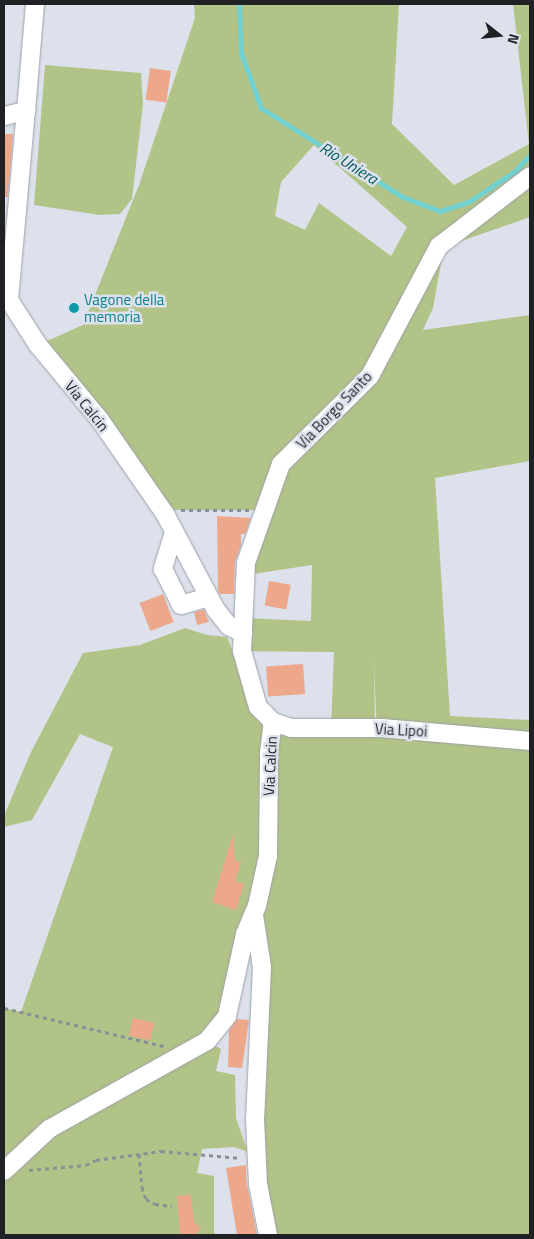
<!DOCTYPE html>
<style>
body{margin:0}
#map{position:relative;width:534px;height:1239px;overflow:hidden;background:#dce1eb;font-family:"Titillium Web",sans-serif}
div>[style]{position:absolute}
.green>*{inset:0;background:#b2c387}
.stream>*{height:5px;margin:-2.5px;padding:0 2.5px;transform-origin:2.5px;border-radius:2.5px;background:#71d1d1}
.building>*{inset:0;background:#eda88c;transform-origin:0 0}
.path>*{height:3px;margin-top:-1.5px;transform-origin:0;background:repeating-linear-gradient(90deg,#8b8f96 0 4px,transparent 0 8px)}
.roads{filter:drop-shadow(0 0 1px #9da1aa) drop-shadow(0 0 1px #9da1aa)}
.minor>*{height:18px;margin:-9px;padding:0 9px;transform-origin:9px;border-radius:9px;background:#fff}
.dots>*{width:14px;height:14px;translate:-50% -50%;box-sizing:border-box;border:2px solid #dce1eb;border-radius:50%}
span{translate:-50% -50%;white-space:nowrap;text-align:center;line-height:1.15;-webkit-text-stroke:5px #dce1eb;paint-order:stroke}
.culture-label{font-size:15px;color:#0d838f}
.left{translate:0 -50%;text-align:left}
.street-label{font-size:15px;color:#1f2124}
.water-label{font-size:16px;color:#00595a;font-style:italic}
.frame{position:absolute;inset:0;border:5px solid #1f2124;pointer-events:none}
.north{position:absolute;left:474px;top:10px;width:50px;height:50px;-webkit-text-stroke:4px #dce1eb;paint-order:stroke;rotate:106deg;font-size:14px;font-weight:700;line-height:20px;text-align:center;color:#1f2124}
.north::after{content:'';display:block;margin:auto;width:18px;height:22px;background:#1f2124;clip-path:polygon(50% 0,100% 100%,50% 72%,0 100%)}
</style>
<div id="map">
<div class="green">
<i style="clip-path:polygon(evenodd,194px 4px,399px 4px,392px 124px,454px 185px,529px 144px,513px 4px,530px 4px,530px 217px,444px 247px,433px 308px,423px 330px,530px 315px,530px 461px,435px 478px,450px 716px,530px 720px,530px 1235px,268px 1235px,254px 915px,227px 1016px,207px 1041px,221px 1049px,216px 1071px,235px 1075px,236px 1118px,248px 1152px,234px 1147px,202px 1149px,197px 1173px,214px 1176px,214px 1232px,216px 1235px,4px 1235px,4px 1008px,21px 1012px,113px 747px,80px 734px,32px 820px,4px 827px,4px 816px,30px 754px,83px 653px,140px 645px,185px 628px,207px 635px,227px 637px,262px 723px,377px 736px,374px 662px,375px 728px,331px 728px,334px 652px,242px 651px,244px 618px,311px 621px,312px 565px,246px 575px,265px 510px,170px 510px,38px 345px,83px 325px,139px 185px,195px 18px,194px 4px,314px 145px,407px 227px,391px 256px,319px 203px,305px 230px,275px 216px,281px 182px,314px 145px)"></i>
<i style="clip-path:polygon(45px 65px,141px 73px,143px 104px,132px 199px,120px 214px,100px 215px,34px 205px)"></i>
</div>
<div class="stream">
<i style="left:239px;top:4px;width:49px;rotate:87.7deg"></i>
<i style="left:241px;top:53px;width:59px;rotate:70deg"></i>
<i style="left:261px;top:108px;width:168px;rotate:32.1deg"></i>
<i style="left:403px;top:197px;width:40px;rotate:21deg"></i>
<i style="left:440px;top:211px;width:32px;rotate:-18deg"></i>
<i style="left:470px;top:201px;width:54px;rotate:-33.7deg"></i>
<i style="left:515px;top:171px;width:22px;rotate:-47deg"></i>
</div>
<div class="building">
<i style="left:150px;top:68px;width:21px;height:32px;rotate:8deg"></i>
<i style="clip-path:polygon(4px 134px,13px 134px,8px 197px,4px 197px)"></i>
<i style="clip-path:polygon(217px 516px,251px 518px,245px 534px,241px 534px,241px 545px,235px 562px,234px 594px,220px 594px,218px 591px)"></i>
<i style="left:269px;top:581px;width:22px;height:25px;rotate:10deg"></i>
<i style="left:163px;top:594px;width:30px;height:25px;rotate:69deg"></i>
<i style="clip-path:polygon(204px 610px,209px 622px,197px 625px,194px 612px)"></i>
<i style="left:303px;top:664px;width:30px;height:37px;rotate:86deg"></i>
<i style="clip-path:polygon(233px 835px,235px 861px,241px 862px,235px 881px,244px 884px,236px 910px,212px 902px)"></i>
<i style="left:133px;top:1018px;width:22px;height:18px;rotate:13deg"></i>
<i style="clip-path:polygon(237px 1019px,249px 1020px,242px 1068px,228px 1067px,229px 1030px)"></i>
<i style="clip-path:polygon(246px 1165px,246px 1179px,257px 1235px,237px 1235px,226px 1168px)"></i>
<i style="clip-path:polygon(191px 1195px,194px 1222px,201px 1229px,194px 1235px,180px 1235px,177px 1196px)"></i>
</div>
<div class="path">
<i style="left:181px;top:510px;width:68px"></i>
<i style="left:4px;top:1008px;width:164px;rotate:13.4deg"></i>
<i style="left:139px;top:1154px;width:33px;rotate:85deg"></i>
<i style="left:142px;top:1187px;width:13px;rotate:72deg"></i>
<i style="left:146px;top:1199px;width:10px;rotate:29deg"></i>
<i style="left:155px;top:1204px;width:17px;rotate:7deg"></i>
<i style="left:29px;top:1170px;width:57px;rotate:-5deg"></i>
<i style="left:86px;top:1165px;width:11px;rotate:-27deg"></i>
<i style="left:96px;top:1160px;width:66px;rotate:-7.9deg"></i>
<i style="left:161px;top:1151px;width:80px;rotate:5deg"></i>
</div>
<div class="roads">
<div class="minor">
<i style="left:4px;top:116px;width:23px;rotate:-13deg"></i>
<i style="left:26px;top:111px;width:107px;rotate:-85.2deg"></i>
<i style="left:530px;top:176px;width:115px;rotate:142.4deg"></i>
<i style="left:439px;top:246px;width:147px;rotate:118deg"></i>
<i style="left:370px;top:376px;width:125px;rotate:135.3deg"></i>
<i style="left:281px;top:464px;width:105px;rotate:109.5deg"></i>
<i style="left:246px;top:563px;width:88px;rotate:92.6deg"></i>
<i style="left:242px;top:651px;width:58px;rotate:74.1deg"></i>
<i style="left:258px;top:707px;width:21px;rotate:45deg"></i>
<i style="left:273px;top:722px;width:19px;rotate:18deg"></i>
<i style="left:291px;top:728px;width:91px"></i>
<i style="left:382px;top:728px;width:149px;rotate:5deg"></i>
<i style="left:4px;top:292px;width:63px;rotate:57.3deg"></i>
<i style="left:38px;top:345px;width:97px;rotate:50.4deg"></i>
<i style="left:100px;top:420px;width:114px;rotate:55.3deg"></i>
<i style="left:165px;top:514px;width:109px;rotate:62deg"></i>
<i style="left:216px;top:610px;width:21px;rotate:51deg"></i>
<i style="left:229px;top:626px;width:16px;rotate:27deg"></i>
<i style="left:9px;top:300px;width:190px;rotate:-84.9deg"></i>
<i style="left:174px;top:532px;width:39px;rotate:107deg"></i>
<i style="left:163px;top:569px;width:40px;rotate:63.4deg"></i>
<i style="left:181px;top:605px;width:29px;rotate:-16deg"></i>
<i style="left:254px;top:915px;width:53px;rotate:81.3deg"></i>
<i style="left:262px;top:967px;width:152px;rotate:92.6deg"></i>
<i style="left:255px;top:1119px;width:65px;rotate:87.4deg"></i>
<i style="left:258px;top:1184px;width:52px;rotate:78.9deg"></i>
<i style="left:4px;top:1171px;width:62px;rotate:-43deg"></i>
<i style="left:49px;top:1129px;width:181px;rotate:-29.1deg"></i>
<i style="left:207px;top:1041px;width:32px;rotate:-51deg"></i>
<i style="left:227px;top:1016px;width:84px;rotate:-77.6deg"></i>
<i style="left:245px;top:934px;width:30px;rotate:-67deg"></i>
<i style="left:257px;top:906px;width:51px;rotate:-77.6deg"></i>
<i style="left:268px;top:856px;width:103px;rotate:-89.4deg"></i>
<i style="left:269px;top:753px;width:31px;rotate:-83deg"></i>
</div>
</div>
<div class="dots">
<i style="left:74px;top:308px;background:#0f9aa8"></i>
</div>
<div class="culture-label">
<span class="left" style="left:84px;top:308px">Vagone della<br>memoria</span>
</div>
<div class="street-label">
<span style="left:87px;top:406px;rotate:51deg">Via Calcin</span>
<span style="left:334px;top:410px;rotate:-46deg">Via Borgo Santo</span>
<span style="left:401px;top:730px;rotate:3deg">Via Lipoi</span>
<span style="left:270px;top:766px;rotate:-87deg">Via Calcin</span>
</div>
<div class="water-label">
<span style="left:349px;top:163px;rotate:32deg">Rio Uniera</span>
</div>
<div class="frame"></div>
<div class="north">N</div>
</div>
